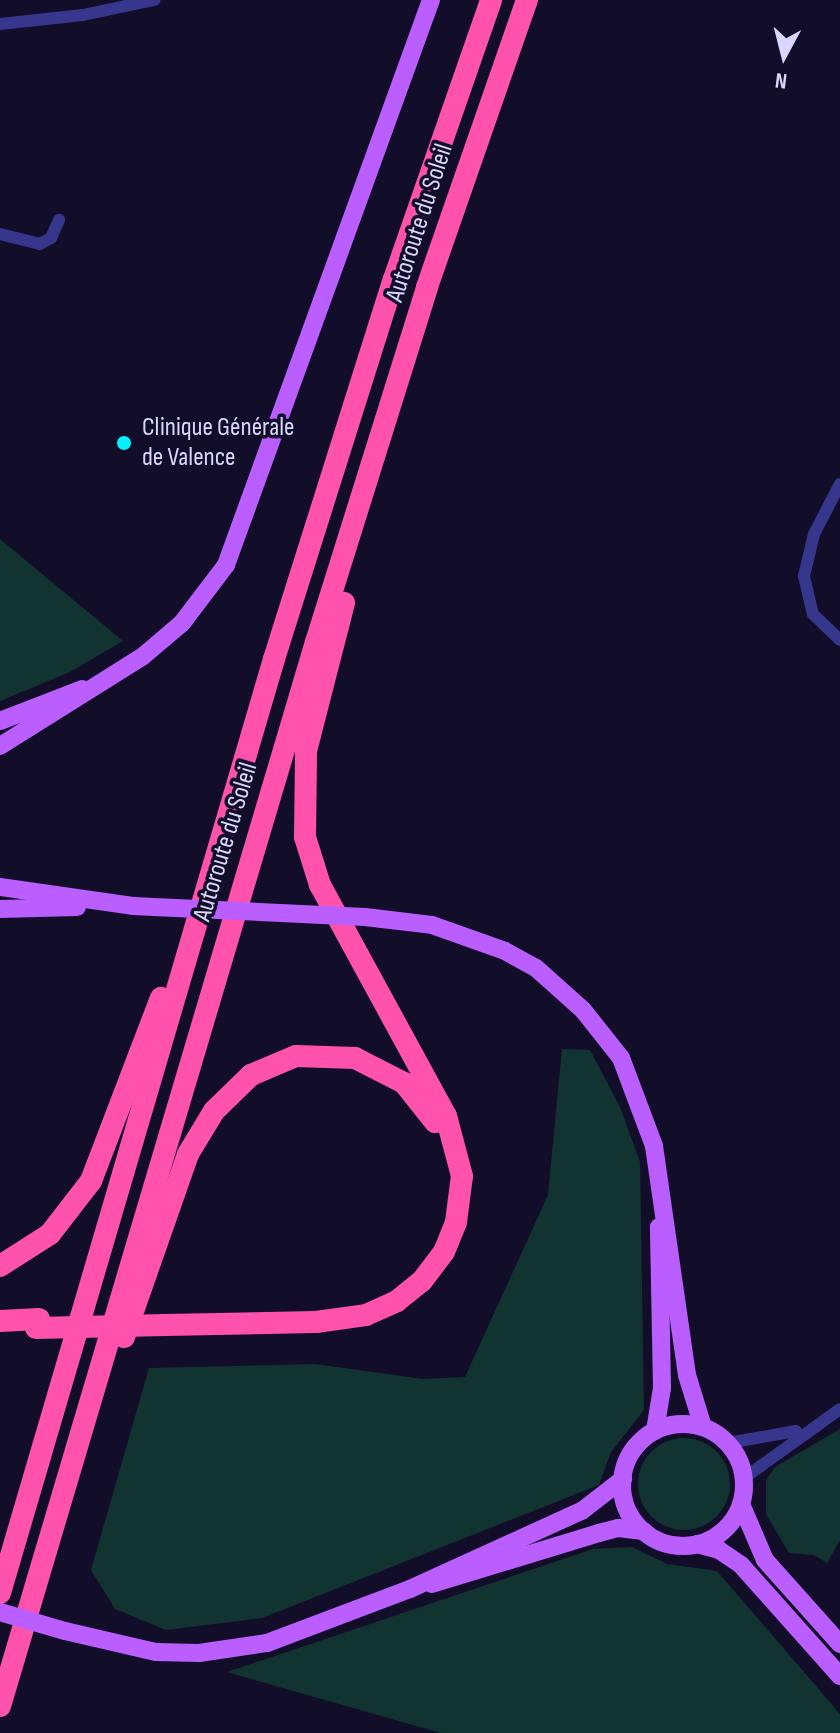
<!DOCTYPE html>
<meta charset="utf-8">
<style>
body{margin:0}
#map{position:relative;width:840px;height:1733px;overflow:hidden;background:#120e2a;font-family:"Sofia Sans Condensed",sans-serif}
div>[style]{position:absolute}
.green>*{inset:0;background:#113431}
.round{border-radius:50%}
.minor>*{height:12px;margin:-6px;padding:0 6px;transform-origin:6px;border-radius:6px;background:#36378c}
.primary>*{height:18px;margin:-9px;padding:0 9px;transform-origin:9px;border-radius:9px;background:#bb5eff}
.primary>.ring{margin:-9px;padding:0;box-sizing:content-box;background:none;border:18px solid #bb5eff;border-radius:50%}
.motorway>*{height:22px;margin:-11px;padding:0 11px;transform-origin:11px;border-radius:11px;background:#ff52ad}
.primary-bridge>*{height:18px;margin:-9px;padding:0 9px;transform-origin:9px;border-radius:9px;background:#bb5eff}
.motorway-bridge>*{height:22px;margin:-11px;padding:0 11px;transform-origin:11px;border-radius:11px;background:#ff52ad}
.dots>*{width:22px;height:22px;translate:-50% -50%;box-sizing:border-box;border:4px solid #120e2a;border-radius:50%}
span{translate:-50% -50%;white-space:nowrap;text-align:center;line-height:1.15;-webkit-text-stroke:7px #120e2a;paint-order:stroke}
.street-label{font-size:26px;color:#dad7ff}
.poi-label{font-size:26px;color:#dad7ff}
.left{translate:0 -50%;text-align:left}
.north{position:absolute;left:744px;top:16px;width:80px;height:80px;-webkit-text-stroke:6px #120e2a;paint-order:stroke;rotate:187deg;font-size:22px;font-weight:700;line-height:32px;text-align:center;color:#dad7ff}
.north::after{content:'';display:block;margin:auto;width:28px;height:36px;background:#dad7ff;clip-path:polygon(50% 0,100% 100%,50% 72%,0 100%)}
</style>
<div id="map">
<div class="green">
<i style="clip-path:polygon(0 539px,123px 641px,70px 672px,0 701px)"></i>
<i style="clip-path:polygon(562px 1049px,590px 1050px,620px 1107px,640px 1162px,644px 1410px,611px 1452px,599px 1485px,262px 1618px,166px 1630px,115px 1609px,91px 1570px,149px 1368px,315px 1364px,423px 1379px,465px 1377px,548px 1195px)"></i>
<i style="clip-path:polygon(840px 1429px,840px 1540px,827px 1563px,814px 1555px,789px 1553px,766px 1514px,766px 1480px,775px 1467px)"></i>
<i class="round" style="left:638px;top:1438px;width:92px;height:92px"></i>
<i style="clip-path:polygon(632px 1547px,667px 1564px,717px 1571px,840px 1714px,840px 1733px,441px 1733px,227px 1672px,593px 1549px)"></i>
</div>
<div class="minor">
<i style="left:0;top:24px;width:83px;rotate:-6.2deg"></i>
<i style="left:83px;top:15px;width:73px;rotate:-11.9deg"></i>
<i style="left:0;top:234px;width:41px;rotate:14deg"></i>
<i style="left:40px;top:244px;width:13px;rotate:-29deg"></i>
<i style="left:51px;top:238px;width:20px;rotate:-66deg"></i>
<i style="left:840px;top:484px;width:56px;rotate:117.5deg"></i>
<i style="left:814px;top:534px;width:43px;rotate:103.4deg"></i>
<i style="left:804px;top:576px;width:39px;rotate:77deg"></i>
<i style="left:813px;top:614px;width:37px;rotate:44deg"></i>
<i style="left:728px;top:1443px;width:69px;rotate:-10deg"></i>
<i style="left:744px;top:1478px;width:118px;rotate:-35.7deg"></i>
</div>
<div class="primary">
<i style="left:0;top:721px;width:88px;rotate:-21.3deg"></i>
<i style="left:0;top:746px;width:168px;rotate:-32.1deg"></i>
<i style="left:142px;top:657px;width:52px;rotate:-40.4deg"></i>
<i style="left:182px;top:623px;width:73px;rotate:-52.8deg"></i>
<i style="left:226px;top:565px;width:601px;rotate:-70.06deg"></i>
<i style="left:0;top:887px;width:134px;rotate:8.1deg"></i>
<i style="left:0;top:909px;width:77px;rotate:-1.5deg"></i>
<i style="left:365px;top:917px;width:67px;rotate:6.8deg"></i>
<i style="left:432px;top:925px;width:77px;rotate:19.6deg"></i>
<i style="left:505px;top:951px;width:35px;rotate:29deg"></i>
<i style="left:536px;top:968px;width:63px;rotate:41.8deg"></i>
<i style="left:583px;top:1010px;width:61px;rotate:51.6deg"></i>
<i style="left:621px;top:1058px;width:94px;rotate:69.4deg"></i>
<i style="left:654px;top:1146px;width:231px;rotate:81.8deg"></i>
<i style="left:687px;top:1375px;width:54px;rotate:72.9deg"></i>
<i class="ring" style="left:622px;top:1424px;width:104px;height:104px"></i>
<i style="left:655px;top:1431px;width:44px;rotate:-80.8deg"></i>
<i style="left:662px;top:1388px;width:161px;rotate:-91.1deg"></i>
<i style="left:741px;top:1504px;width:61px;rotate:66.8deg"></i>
<i style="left:765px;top:1560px;width:113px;rotate:48.2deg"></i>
<i style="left:697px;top:1544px;width:23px;rotate:15deg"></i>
<i style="left:719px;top:1550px;width:27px;rotate:34deg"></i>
<i style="left:741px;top:1565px;width:149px;rotate:48.3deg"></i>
<i style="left:432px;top:1584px;width:175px;rotate:-17deg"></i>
<i style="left:599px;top:1533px;width:20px;rotate:-15deg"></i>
<i style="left:618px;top:1528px;width:26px;rotate:7deg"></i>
<i style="left:65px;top:1631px;width:93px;rotate:13deg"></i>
<i style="left:156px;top:1652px;width:43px;rotate:1.3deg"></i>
<i style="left:199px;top:1653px;width:69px;rotate:-8.4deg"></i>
<i style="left:267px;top:1643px;width:153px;rotate:-20.7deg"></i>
<i style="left:410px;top:1589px;width:190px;rotate:-24.5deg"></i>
<i style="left:583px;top:1510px;width:51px;rotate:-37.8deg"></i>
</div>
<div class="motorway">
<i style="left:0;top:1266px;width:59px;rotate:-32.6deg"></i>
<i style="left:50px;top:1234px;width:67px;rotate:-52.3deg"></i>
<i style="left:91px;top:1181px;width:196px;rotate:-69.1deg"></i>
<i style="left:0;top:1321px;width:39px;rotate:-3deg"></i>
<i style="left:165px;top:1325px;width:151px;rotate:-1.1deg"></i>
<i style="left:316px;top:1322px;width:50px;rotate:-8deg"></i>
<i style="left:366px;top:1315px;width:34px;rotate:-24deg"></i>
<i style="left:397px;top:1301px;width:32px;rotate:-39deg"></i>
<i style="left:422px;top:1281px;width:36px;rotate:-53deg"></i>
<i style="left:444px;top:1252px;width:32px;rotate:-68deg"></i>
<i style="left:456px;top:1222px;width:46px;rotate:-82.6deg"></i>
<i style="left:462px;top:1176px;width:62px;rotate:-104.9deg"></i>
<i style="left:446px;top:1116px;width:263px;rotate:-118.6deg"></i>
<i style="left:320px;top:885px;width:50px;rotate:-107.4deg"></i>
<i style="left:305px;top:837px;width:86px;rotate:-89.3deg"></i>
<i style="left:306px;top:751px;width:153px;rotate:-75.6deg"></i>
<i style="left:124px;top:1337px;width:194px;rotate:-70.7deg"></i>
<i style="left:188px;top:1154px;width:50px;rotate:-58.8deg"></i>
<i style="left:214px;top:1111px;width:52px;rotate:-44.2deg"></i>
<i style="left:251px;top:1075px;width:49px;rotate:-22.9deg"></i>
<i style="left:296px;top:1056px;width:59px;rotate:1.9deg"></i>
<i style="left:355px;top:1058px;width:55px;rotate:27deg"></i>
<i style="left:404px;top:1083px;width:50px;rotate:51.5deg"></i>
<i style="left:0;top:1593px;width:973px;rotate:-73.65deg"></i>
<i style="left:274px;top:659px;width:398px;rotate:-72.5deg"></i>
<i style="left:394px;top:279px;width:295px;rotate:-70.8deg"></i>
<i style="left:0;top:1706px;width:1110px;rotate:-73.46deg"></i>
<i style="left:316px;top:642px;width:372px;rotate:-72.6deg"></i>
<i style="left:427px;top:287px;width:304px;rotate:-70.8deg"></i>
</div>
<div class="primary-bridge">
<i style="left:133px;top:906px;width:232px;rotate:2.7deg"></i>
<i style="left:0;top:1612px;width:68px;rotate:16.3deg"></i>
</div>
<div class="motorway-bridge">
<i style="left:36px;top:1328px;width:129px;rotate:-1.3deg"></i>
</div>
<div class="dots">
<i style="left:124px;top:443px;background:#03f2ff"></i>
</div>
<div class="street-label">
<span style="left:420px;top:223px;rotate:-72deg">Autoroute du Soleil</span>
<span style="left:226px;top:842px;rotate:-73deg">Autoroute du Soleil</span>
</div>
<div class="poi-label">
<span class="left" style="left:142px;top:443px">Clinique Générale<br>de Valence</span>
</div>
<div class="north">N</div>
</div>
